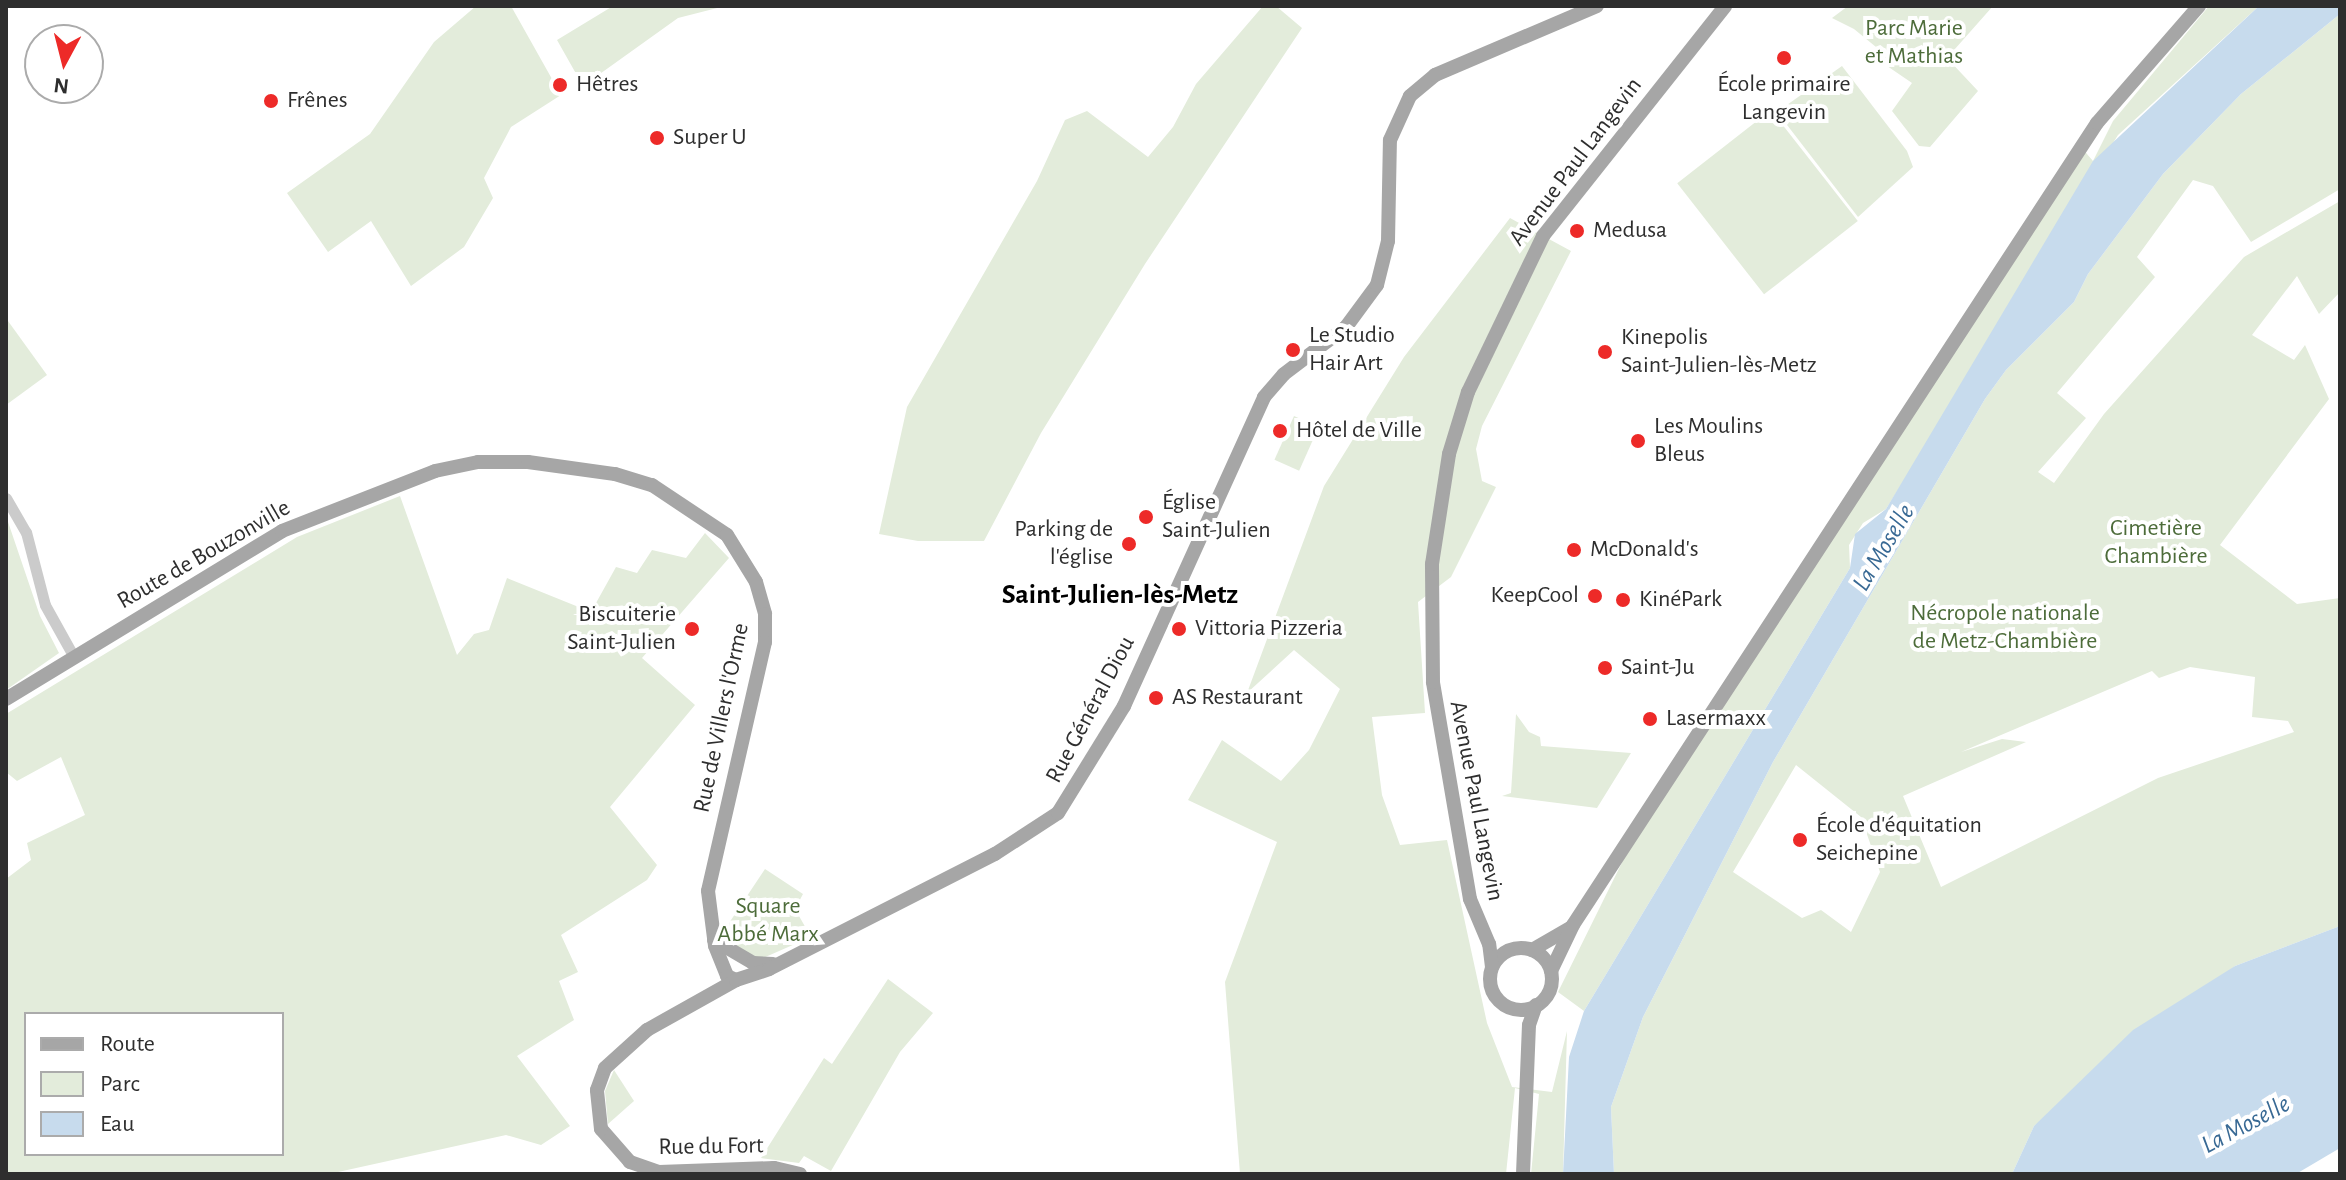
<!DOCTYPE html>
<meta charset="utf-8">
<style>
body{margin:0}
#map{position:relative;width:2346px;height:1180px;overflow:hidden;background:#fff;font-family:"Alegreya Sans",sans-serif}
div>[style]{position:absolute}
.green>*{inset:0;background:#e3ecdb;transform-origin:0 0}
.water>*{inset:0;background:#c7dbed}
.minor>*{height:11px;margin:-5.5px;padding:0 5.5px;transform-origin:5.5px;border-radius:5.5px;background:#cbcbcb}
.major>*{height:14px;margin:-7px;padding:0 7px;transform-origin:7px;border-radius:7px;background:#a6a6a6}
.major>.ring{margin:-7px;padding:0;box-sizing:content-box;background:none;border:14px solid #a6a6a6;border-radius:50%}
.dots>*{width:22px;height:22px;translate:-50% -50%;box-sizing:border-box;border:4px solid #fff;border-radius:50%}
span{translate:-50% -50%;white-space:nowrap;text-align:center;line-height:1.15;-webkit-text-stroke:8px #fff;paint-order:stroke}
.park-label{font-size:24px;color:#4d6c3a}
.poi-label{font-size:24px;color:#2e2e2e}
.left{translate:0 -50%;text-align:left}
.right{translate:-100% -50%;text-align:right}
.street-label{font-size:24px;color:#2e2e2e}
.water-label{font-size:26px;color:#386994;font-style:italic}
.quarter-label{font-size:28px;color:#000;font-weight:700}
.frame{position:absolute;inset:0;border:8px solid #2e2e2e;pointer-events:none}
.legend{position:absolute;left:24px;top:1012px;width:260px;height:144px;box-sizing:border-box;background:#fff;border:2px solid #ababab;margin:0;padding:10px 14px;list-style:none;font-size:24px;color:#2e2e2e}
.legend li{display:flex;align-items:center;gap:16px;height:40px}
.legend b{width:40px;border:2px solid #ababab}
.north{position:absolute;left:24px;top:24px;width:80px;height:80px;box-sizing:border-box;background:#fff;border:2px solid #ababab;border-radius:50%;rotate:187deg;font-size:22px;font-weight:700;line-height:32px;text-align:center;color:#2e2e2e}
.north::after{content:'';display:block;margin:auto;width:28px;height:36px;background:#ed2a28;clip-path:polygon(50% 0,100% 100%,50% 72%,0 100%)}
</style>
<div id="map">
<div class="green">
<i style="clip-path:polygon(476px 6px,511px 6px,561px 95px,511px 127px,484px 178px,493px 198px,464px 247px,411px 286px,371px 221px,328px 252px,287px 193px,370px 134px,434px 42px)"></i>
<i style="clip-path:polygon(613px 6px,725px 6px,678px 18px,583px 86px,557px 40px)"></i>
<i style="clip-path:polygon(1263px 6px,1276px 6px,1302px 28px,1145px 264px,1041px 433px,984px 541px,918px 541px,879px 534px,907px 407px,1037px 181px,1065px 120px,1087px 111px,1148px 157px,1173px 127px,1196px 84px)"></i>
<i style="clip-path:polygon(1848px 6px,1993px 6px,1947px 58px,1978px 91px,1930px 147px,1919px 146px,1892px 111px,1912px 83px,1871px 55px,1876px 47px,1854px 29px,1832px 18px)"></i>
<i style="clip-path:polygon(2209px 6px,2259px 6px,2118px 135px,1886px 509px,1863px 523px,1849px 545px,1850px 568px,1584px 1011px,1558px 992px,1643px 820px,2081px 147px,2093px 161px,2113px 121px)"></i>
<i style="clip-path:polygon(evenodd,2340px 14px,2340px 189px,2251px 242px,2213px 186px,2193px 180px,2137px 257px,2155px 277px,2057px 393px,2086px 418px,2038px 472px,2054px 483px,2104px 414px,2244px 257px,2340px 201px,2340px 292px,2319px 314px,2297px 276px,2252px 335px,2294px 360px,2305px 345px,2329px 399px,2220px 545px,2297px 604px,2340px 598px,2340px 926px,2235px 966px,2034px 1126px,2012px 1174px,1614px 1174px,1611px 1107px,1643px 1017px,1773px 762px,1985px 399px,2006px 370px,2074px 302px,2088px 274px,2163px 174px,2241px 94px,2340px 14px,2190px 667px,2255px 677px,2252px 717px,2288px 721px,2294px 732px,2158px 778px,1941px 887px,1903px 796px,2026px 742px,2002px 739px,1961px 752px,2152px 671px,2159px 678px,2190px 667px,2340px 14px,1796px 765px,1861px 817px,1880px 872px,1851px 932px,1821px 910px,1802px 918px,1733px 872px,1796px 765px)"></i>
<i style="clip-path:polygon(1842px 66px,1907px 151px,1913px 167px,1858px 217px,1777px 112px)"></i>
<i style="left:1771px;top:110px;width:141px;height:119px;rotate:52deg"></i>
<i style="clip-path:polygon(1510px 218px,1571px 251px,1482px 426px,1476px 449px,1482px 481px,1496px 487px,1451px 577px,1418px 602px,1425px 713px,1372px 717px,1382px 795px,1400px 845px,1447px 840px,1487px 1023px,1512px 1087px,1552px 1092px,1567px 1031px,1563px 1174px,1531px 1174px,1539px 1094px,1515px 1088px,1506px 1174px,1240px 1174px,1225px 982px,1277px 842px,1188px 800px,1222px 740px,1281px 781px,1309px 750px,1340px 689px,1294px 650px,1247px 693px,1324px 486px,1404px 357px)"></i>
<i style="clip-path:polygon(8px 321px,47px 375px,6px 405px,6px 323px)"></i>
<i style="left:1294px;top:416px;width:27px;height:48px;rotate:24deg"></i>
<i style="clip-path:polygon(evenodd,400px 496px,457px 655px,474px 634px,489px 630px,507px 578px,591px 612px,616px 567px,637px 573px,652px 550px,686px 558px,705px 533px,729px 558px,642px 658px,695px 705px,610px 807px,657px 865px,647px 880px,561px 935px,578px 972px,559px 981px,574px 1020px,517px 1056px,570px 1126px,541px 1145px,506px 1135px,329px 1174px,6px 1174px,6px 879px,31px 860px,27px 843px,85px 815px,61px 757px,17px 781px,6px 772px,6px 714px,297px 537px,400px 496px,26px 1014px,282px 1014px,282px 1154px,26px 1154px,26px 1014px)"></i>
<i style="clip-path:polygon(6px 516px,40px 616px,59px 653px,6px 690px)"></i>
<i style="clip-path:polygon(1516px 714px,1529px 732px,1540px 737px,1541px 746px,1631px 753px,1597px 808px,1502px 796px,1511px 793px)"></i>
<i style="clip-path:polygon(765px 869px,803px 894px,795px 909px,811px 937px,761px 959px,729px 945px,721px 935px)"></i>
<i style="clip-path:polygon(888px 979px,933px 1013px,900px 1052px,831px 1171px,804px 1156px,799px 1163px,761px 1158px,824px 1058px,832px 1064px)"></i>
<i style="clip-path:polygon(614px 1070px,634px 1101px,608px 1124px,605px 1091px)"></i>
</div>
<div class="water">
<i style="clip-path:polygon(2259px 6px,2340px 6px,2340px 14px,2241px 94px,2163px 174px,2088px 274px,2074px 302px,2006px 370px,1985px 399px,1773px 762px,1643px 1017px,1611px 1107px,1614px 1174px,1563px 1174px,1569px 1057px,1584px 1011px,1850px 568px,1855px 534px,1886px 509px,2093px 161px)"></i>
<i style="clip-path:polygon(2340px 926px,2340px 1148px,2296px 1174px,2012px 1174px,2034px 1126px,2133px 1030px,2235px 966px)"></i>
</div>
<div class="minor">
<i style="left:6px;top:498px;width:39px;rotate:60deg"></i>
<i style="left:26px;top:532px;width:75px;rotate:75.4deg"></i>
<i style="left:45px;top:605px;width:60px;rotate:60.9deg"></i>
</div>
<div class="major">
<i style="left:6px;top:699px;width:323px;rotate:-31.3deg"></i>
<i style="left:282px;top:531px;width:164px;rotate:-21.4deg"></i>
<i style="left:435px;top:471px;width:44px;rotate:-11.8deg"></i>
<i style="left:478px;top:462px;width:50px"></i>
<i style="left:528px;top:462px;width:88px;rotate:7.9deg"></i>
<i style="left:615px;top:474px;width:39px;rotate:17deg"></i>
<i style="left:652px;top:485px;width:90px;rotate:33.7deg"></i>
<i style="left:727px;top:535px;width:55px;rotate:58.3deg"></i>
<i style="left:756px;top:582px;width:33px;rotate:74deg"></i>
<i style="left:765px;top:614px;width:28px;rotate:90deg"></i>
<i style="left:765px;top:642px;width:255px;rotate:102.9deg"></i>
<i style="left:708px;top:891px;width:55px;rotate:82.7deg"></i>
<i style="left:715px;top:946px;width:32px;rotate:68deg"></i>
<i style="left:727px;top:976px;width:10px;rotate:24deg"></i>
<i style="left:714px;top:940px;width:45px;rotate:30.5deg"></i>
<i style="left:753px;top:963px;width:20px;rotate:3deg"></i>
<i class="ring" style="left:1490px;top:948px;width:48px;height:48px"></i>
<i style="left:1532px;top:950px;width:44px;rotate:-30.1deg"></i>
<i style="left:1492px;top:967px;width:23px;rotate:-97deg"></i>
<i style="left:1489px;top:944px;width:49px;rotate:-112.9deg"></i>
<i style="left:1470px;top:899px;width:220px;rotate:-99.7deg"></i>
<i style="left:1433px;top:682px;width:118px;rotate:-90.5deg"></i>
<i style="left:1432px;top:564px;width:111px;rotate:-81.2deg"></i>
<i style="left:1449px;top:454px;width:65px;rotate:-73deg"></i>
<i style="left:1468px;top:392px;width:173px;rotate:-64.3deg"></i>
<i style="left:1543px;top:236px;width:293px;rotate:-51.6deg"></i>
<i style="left:1551px;top:971px;width:51px;rotate:-64.4deg"></i>
<i style="left:1573px;top:925px;width:958px;rotate:-56.84deg"></i>
<i style="left:2097px;top:123px;width:155px;rotate:-48.9deg"></i>
<i style="left:800px;top:1174px;width:27px;rotate:-167deg"></i>
<i style="left:774px;top:1168px;width:115px;rotate:178deg"></i>
<i style="left:659px;top:1172px;width:31px;rotate:-161deg"></i>
<i style="left:630px;top:1162px;width:44px;rotate:-131.3deg"></i>
<i style="left:601px;top:1129px;width:39px;rotate:-96deg"></i>
<i style="left:597px;top:1090px;width:23px;rotate:-70deg"></i>
<i style="left:605px;top:1068px;width:57px;rotate:-42.1deg"></i>
<i style="left:647px;top:1030px;width:102px;rotate:-29.3deg"></i>
<i style="left:736px;top:980px;width:35px;rotate:-18deg"></i>
<i style="left:769px;top:969px;width:254px;rotate:-27deg"></i>
<i style="left:995px;top:854px;width:75px;rotate:-33.1deg"></i>
<i style="left:1058px;top:813px;width:126px;rotate:-58.3deg"></i>
<i style="left:1124px;top:706px;width:339px;rotate:-65.6deg"></i>
<i style="left:1264px;top:397px;width:30px;rotate:-49deg"></i>
<i style="left:1284px;top:374px;width:78px;rotate:-37.2deg"></i>
<i style="left:1346px;top:327px;width:52px;rotate:-53.6deg"></i>
<i style="left:1377px;top:285px;width:45px;rotate:-76deg"></i>
<i style="left:1388px;top:241px;width:101px;rotate:-88.9deg"></i>
<i style="left:1390px;top:140px;width:48px;rotate:-65.6deg"></i>
<i style="left:1410px;top:96px;width:33px;rotate:-40deg"></i>
<i style="left:1435px;top:75px;width:176px;rotate:-23.1deg"></i>
<i style="left:1523px;top:1174px;width:149px;rotate:-87.7deg"></i>
<i style="left:1529px;top:1025px;width:21px;rotate:-71deg"></i>
</div>
<div class="dots">
<i style="left:1784px;top:58px;background:#ed2a28"></i>
<i style="left:560px;top:85px;background:#ed2a28"></i>
<i style="left:271px;top:101px;background:#ed2a28"></i>
<i style="left:657px;top:138px;background:#ed2a28"></i>
<i style="left:1577px;top:231px;background:#ed2a28"></i>
<i style="left:1293px;top:350px;background:#ed2a28"></i>
<i style="left:1605px;top:352px;background:#ed2a28"></i>
<i style="left:1280px;top:431px;background:#ed2a28"></i>
<i style="left:1638px;top:441px;background:#ed2a28"></i>
<i style="left:1146px;top:517px;background:#ed2a28"></i>
<i style="left:1129px;top:544px;background:#ed2a28"></i>
<i style="left:1574px;top:550px;background:#ed2a28"></i>
<i style="left:1595px;top:596px;background:#ed2a28"></i>
<i style="left:1623px;top:600px;background:#ed2a28"></i>
<i style="left:692px;top:629px;background:#ed2a28"></i>
<i style="left:1179px;top:629px;background:#ed2a28"></i>
<i style="left:1605px;top:668px;background:#ed2a28"></i>
<i style="left:1156px;top:698px;background:#ed2a28"></i>
<i style="left:1650px;top:719px;background:#ed2a28"></i>
<i style="left:1800px;top:840px;background:#ed2a28"></i>
</div>
<div class="park-label">
<span style="left:1914px;top:43px">Parc Marie<br>et Mathias</span>
<span style="left:2156px;top:543px">Cimetière<br>Chambière</span>
<span style="left:2005px;top:628px">Nécropole nationale<br>de Metz-Chambière</span>
<span style="left:768px;top:921px">Square<br>Abbé Marx</span>
</div>
<div class="poi-label">
<span class="left" style="left:576px;top:85px">Hêtres</span>
<span style="left:1784px;top:99px">École primaire<br>Langevin</span>
<span class="left" style="left:287px;top:101px">Frênes</span>
<span class="left" style="left:673px;top:138px">Super U</span>
<span class="left" style="left:1593px;top:231px">Medusa</span>
<span class="left" style="left:1309px;top:350px">Le Studio<br>Hair Art</span>
<span class="left" style="left:1621px;top:352px">Kinepolis<br>Saint-Julien-lès-Metz</span>
<span class="left" style="left:1654px;top:441px">Les Moulins<br>Bleus</span>
<span class="left" style="left:1296px;top:431px">Hôtel de Ville</span>
<span class="left" style="left:1162px;top:517px">Église<br>Saint-Julien</span>
<span class="right" style="left:1113px;top:544px">Parking de<br>l'église</span>
<span class="left" style="left:1590px;top:550px">McDonald's</span>
<span class="right" style="left:1579px;top:596px">KeepCool</span>
<span class="left" style="left:1639px;top:600px">KinéPark</span>
<span class="right" style="left:676px;top:629px">Biscuiterie<br>Saint-Julien</span>
<span class="left" style="left:1195px;top:629px">Vittoria Pizzeria</span>
<span class="left" style="left:1621px;top:668px">Saint-Ju</span>
<span class="left" style="left:1172px;top:698px">AS Restaurant</span>
<span class="left" style="left:1666px;top:719px">Lasermaxx</span>
<span class="left" style="left:1816px;top:840px">École d'équitation<br>Seichepine</span>
</div>
<div class="street-label">
<span style="left:1576px;top:162px;rotate:-53deg">Avenue Paul Langevin</span>
<span style="left:204px;top:555px;rotate:-30deg">Route de Bouzonville</span>
<span style="left:1091px;top:710px;rotate:-62deg">Rue Général Diou</span>
<span style="left:722px;top:718px;rotate:-78deg">Rue de Villers l'Orme</span>
<span style="left:1476px;top:801px;rotate:79deg">Avenue Paul Langevin</span>
<span style="left:711px;top:1147px;rotate:-1deg">Rue du Fort</span>
</div>
<div class="water-label">
<span style="left:1884px;top:548px;rotate:-59deg">La Moselle</span>
<span style="left:2246px;top:1125px;rotate:-28deg">La Moselle</span>
</div>
<div class="quarter-label">
<span style="left:1120px;top:595px">Saint-Julien-lès-Metz</span>
</div>
<div class="frame"></div>
<ul class="legend">
<li><b style="height:10px;background:#a6a6a6"></b>Route</li>
<li><b style="height:22px;background:#e3ecdb"></b>Parc</li>
<li><b style="height:22px;background:#c7dbed"></b>Eau</li>
</ul>
<div class="north">N</div>
</div>
